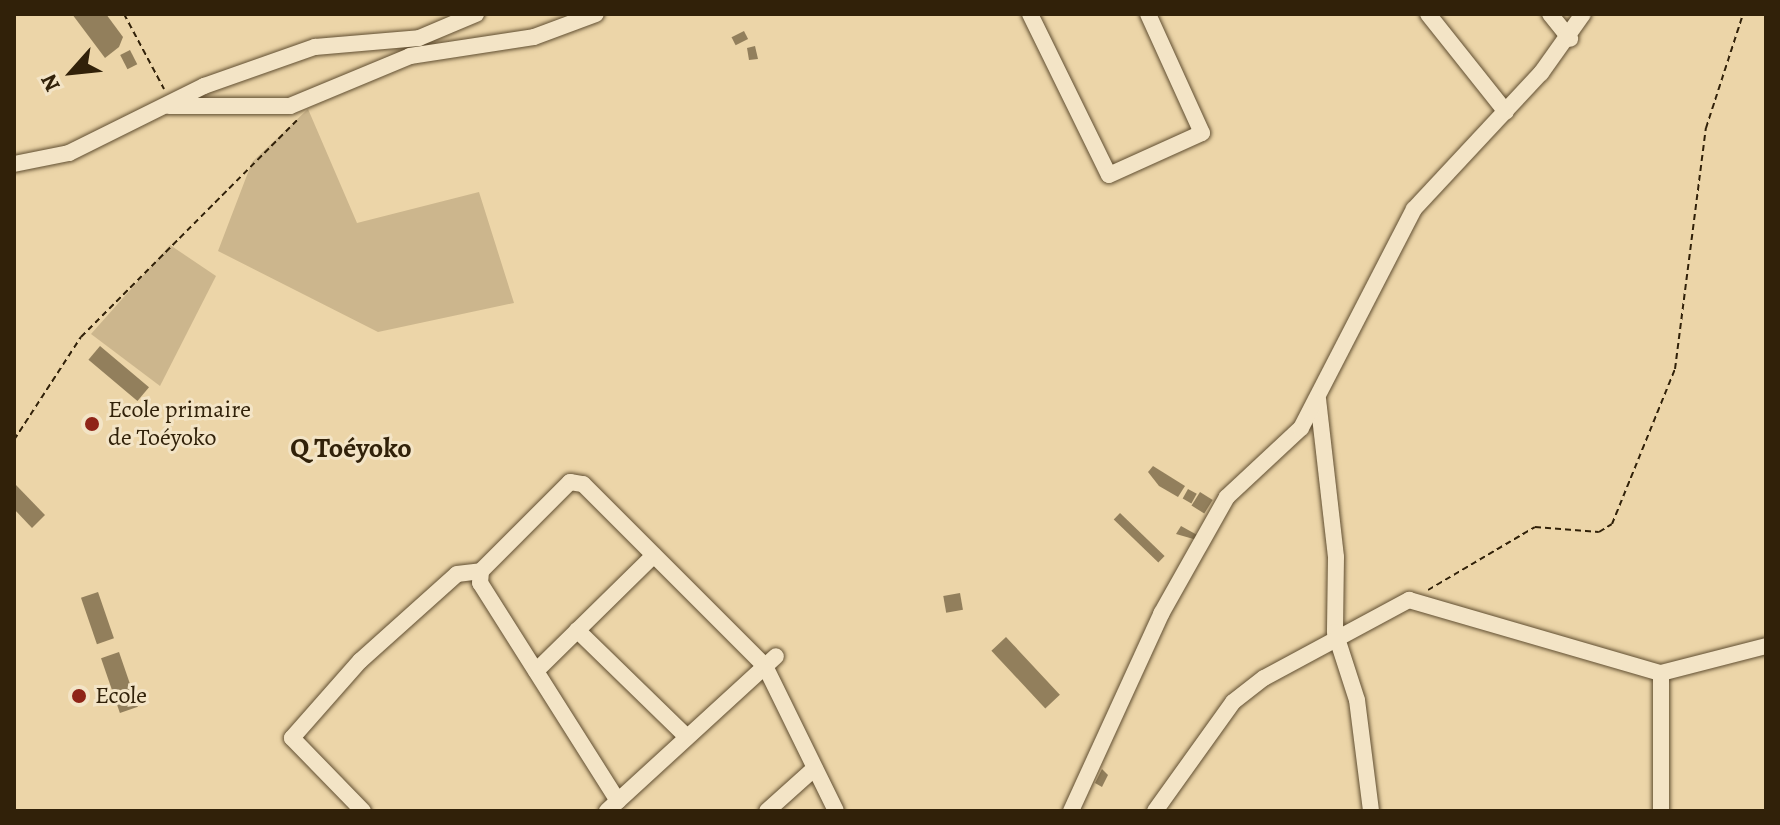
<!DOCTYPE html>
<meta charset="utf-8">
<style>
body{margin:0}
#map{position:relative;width:1780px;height:825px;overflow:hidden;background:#ecd5a8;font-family:Alegreya,serif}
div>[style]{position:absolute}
.green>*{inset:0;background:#ccb68d}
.building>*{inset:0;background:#927f5c;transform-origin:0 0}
.path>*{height:2px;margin-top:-1px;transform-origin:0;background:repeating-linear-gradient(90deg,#312109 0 6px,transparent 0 10px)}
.roads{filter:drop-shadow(0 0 2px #604e31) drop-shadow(0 0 2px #604e31)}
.minor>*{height:16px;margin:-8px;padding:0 8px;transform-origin:8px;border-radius:8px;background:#f3e4c6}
.dots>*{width:22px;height:22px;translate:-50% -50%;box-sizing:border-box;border:4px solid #f3e4c6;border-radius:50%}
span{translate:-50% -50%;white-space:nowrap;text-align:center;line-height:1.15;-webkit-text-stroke:6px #f3e4c6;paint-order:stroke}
.poi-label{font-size:24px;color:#312109}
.left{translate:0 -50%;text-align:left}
.quarter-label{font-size:28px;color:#312109;font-weight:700}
.frame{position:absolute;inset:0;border:16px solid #312109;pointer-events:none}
.north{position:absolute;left:32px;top:32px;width:80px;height:80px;-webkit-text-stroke:6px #f3e4c6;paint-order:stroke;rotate:243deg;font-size:22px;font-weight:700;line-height:32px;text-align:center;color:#312109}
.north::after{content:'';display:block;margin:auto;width:28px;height:36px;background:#312109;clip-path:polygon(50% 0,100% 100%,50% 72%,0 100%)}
</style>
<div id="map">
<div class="green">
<i style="clip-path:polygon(308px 109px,357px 223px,479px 192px,514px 303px,378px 332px,218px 251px,252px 162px)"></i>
<i style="clip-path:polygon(170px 245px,216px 276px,160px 386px,91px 334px)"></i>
</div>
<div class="building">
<i style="clip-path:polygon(72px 14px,106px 14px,123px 37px,119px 47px,105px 58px)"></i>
<i style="left:744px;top:31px;width:9px;height:14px;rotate:63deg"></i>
<i style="clip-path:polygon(755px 46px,758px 59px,749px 60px,747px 48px)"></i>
<i style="left:130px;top:50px;width:16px;height:11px;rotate:63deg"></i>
<i style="left:100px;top:346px;width:64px;height:18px;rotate:40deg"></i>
<i style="clip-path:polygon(1153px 466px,1185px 486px,1178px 497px,1159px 486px,1148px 472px)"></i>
<i style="clip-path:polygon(14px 483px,45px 515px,32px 528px,14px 509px)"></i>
<i style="left:1188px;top:489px;width:10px;height:11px;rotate:29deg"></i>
<i style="left:1200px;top:492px;width:15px;height:16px;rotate:32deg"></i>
<i style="left:1120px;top:513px;width:62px;height:9px;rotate:44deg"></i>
<i style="clip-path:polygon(1181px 526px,1199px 536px,1197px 540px,1176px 534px)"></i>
<i style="left:98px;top:592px;width:49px;height:18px;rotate:71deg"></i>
<i style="left:960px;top:593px;width:17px;height:17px;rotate:80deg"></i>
<i style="left:1006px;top:637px;width:79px;height:20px;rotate:47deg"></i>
<i style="left:119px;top:652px;width:58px;height:19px;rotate:71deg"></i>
<i style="clip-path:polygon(1102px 769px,1108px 775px,1102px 787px,1095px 783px)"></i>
</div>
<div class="path">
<i style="left:124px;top:14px;width:85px;rotate:61.9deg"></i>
<i style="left:14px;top:440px;width:123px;rotate:-57deg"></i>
<i style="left:81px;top:337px;width:306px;rotate:-45.1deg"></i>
<i style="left:1428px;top:590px;width:124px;rotate:-30.5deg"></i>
<i style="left:1535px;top:527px;width:64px;rotate:4.5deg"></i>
<i style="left:1599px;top:532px;width:15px;rotate:-32deg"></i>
<i style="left:1612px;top:524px;width:167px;rotate:-67.9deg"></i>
<i style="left:1675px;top:369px;width:243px;rotate:-82.7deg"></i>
<i style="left:1706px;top:128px;width:120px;rotate:-72deg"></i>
</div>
<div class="roads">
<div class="minor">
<i style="left:1030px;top:14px;width:179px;rotate:63.9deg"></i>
<i style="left:1109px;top:175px;width:102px;rotate:-24.3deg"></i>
<i style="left:1202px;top:133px;width:131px;rotate:-114.4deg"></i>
<i style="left:1428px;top:14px;width:125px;rotate:51.5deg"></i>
<i style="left:1550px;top:14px;width:32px;rotate:51deg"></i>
<i style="left:169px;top:106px;width:121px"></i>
<i style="left:290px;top:106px;width:130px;rotate:-22.6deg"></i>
<i style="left:410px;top:56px;width:125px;rotate:-8.7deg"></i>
<i style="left:534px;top:37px;width:66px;rotate:-20.4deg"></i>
<i style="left:14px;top:164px;width:56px;rotate:-11.3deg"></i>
<i style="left:69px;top:153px;width:151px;rotate:-26.4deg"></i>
<i style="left:204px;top:86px;width:118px;rotate:-19.4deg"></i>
<i style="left:315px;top:47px;width:104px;rotate:-4.9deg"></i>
<i style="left:419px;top:38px;width:62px;rotate:-22.8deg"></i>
<i style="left:1318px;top:399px;width:159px;rotate:83.5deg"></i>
<i style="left:1336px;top:557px;width:75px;rotate:90.8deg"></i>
<i style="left:1335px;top:632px;width:71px;rotate:72.1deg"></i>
<i style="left:1357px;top:700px;width:112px;rotate:82.8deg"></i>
<i style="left:577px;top:630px;width:153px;rotate:44.2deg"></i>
<i style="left:536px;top:671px;width:165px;rotate:-44.5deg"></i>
<i style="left:618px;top:801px;width:258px;rotate:-122.3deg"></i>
<i style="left:480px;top:583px;width:12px;rotate:-85deg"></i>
<i style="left:481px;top:571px;width:126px;rotate:-45deg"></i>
<i style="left:570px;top:482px;width:13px;rotate:9deg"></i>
<i style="left:583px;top:484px;width:257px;rotate:45deg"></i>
<i style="left:765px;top:666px;width:161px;rotate:63.9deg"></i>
<i style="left:363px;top:811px;width:102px;rotate:-134.2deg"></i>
<i style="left:292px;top:738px;width:103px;rotate:-48.6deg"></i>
<i style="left:360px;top:661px;width:130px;rotate:-41.9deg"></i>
<i style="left:457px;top:574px;width:24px;rotate:-7deg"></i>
<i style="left:607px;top:811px;width:229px;rotate:-42.5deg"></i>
<i style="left:767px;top:811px;width:64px;rotate:-41.9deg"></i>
<i style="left:1071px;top:811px;width:217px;rotate:-65.4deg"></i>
<i style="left:1161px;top:614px;width:134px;rotate:-60.6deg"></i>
<i style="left:1227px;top:497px;width:101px;rotate:-43deg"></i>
<i style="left:1301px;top:428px;width:246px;rotate:-62.7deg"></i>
<i style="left:1414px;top:209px;width:186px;rotate:-47deg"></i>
<i style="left:1541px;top:73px;width:72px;rotate:-54.6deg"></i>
<i style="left:1155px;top:811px;width:134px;rotate:-54.4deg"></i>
<i style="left:1233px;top:702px;width:39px;rotate:-38deg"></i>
<i style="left:1264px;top:678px;width:165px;rotate:-28.3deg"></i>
<i style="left:1409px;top:600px;width:262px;rotate:16.2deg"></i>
<i style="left:1661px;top:673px;width:108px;rotate:-14.4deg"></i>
<i style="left:1661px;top:811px;width:138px;rotate:-90deg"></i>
</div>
</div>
<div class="dots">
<i style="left:92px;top:424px;background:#8f2418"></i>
<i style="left:79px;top:696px;background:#8f2418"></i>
</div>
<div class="poi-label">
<span class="left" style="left:108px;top:424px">Ecole primaire<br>de Toéyoko</span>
<span class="left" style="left:95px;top:696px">Ecole</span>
</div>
<div class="quarter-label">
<span style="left:351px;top:448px">Q Toéyoko</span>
</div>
<div class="frame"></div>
<div class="north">N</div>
</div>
